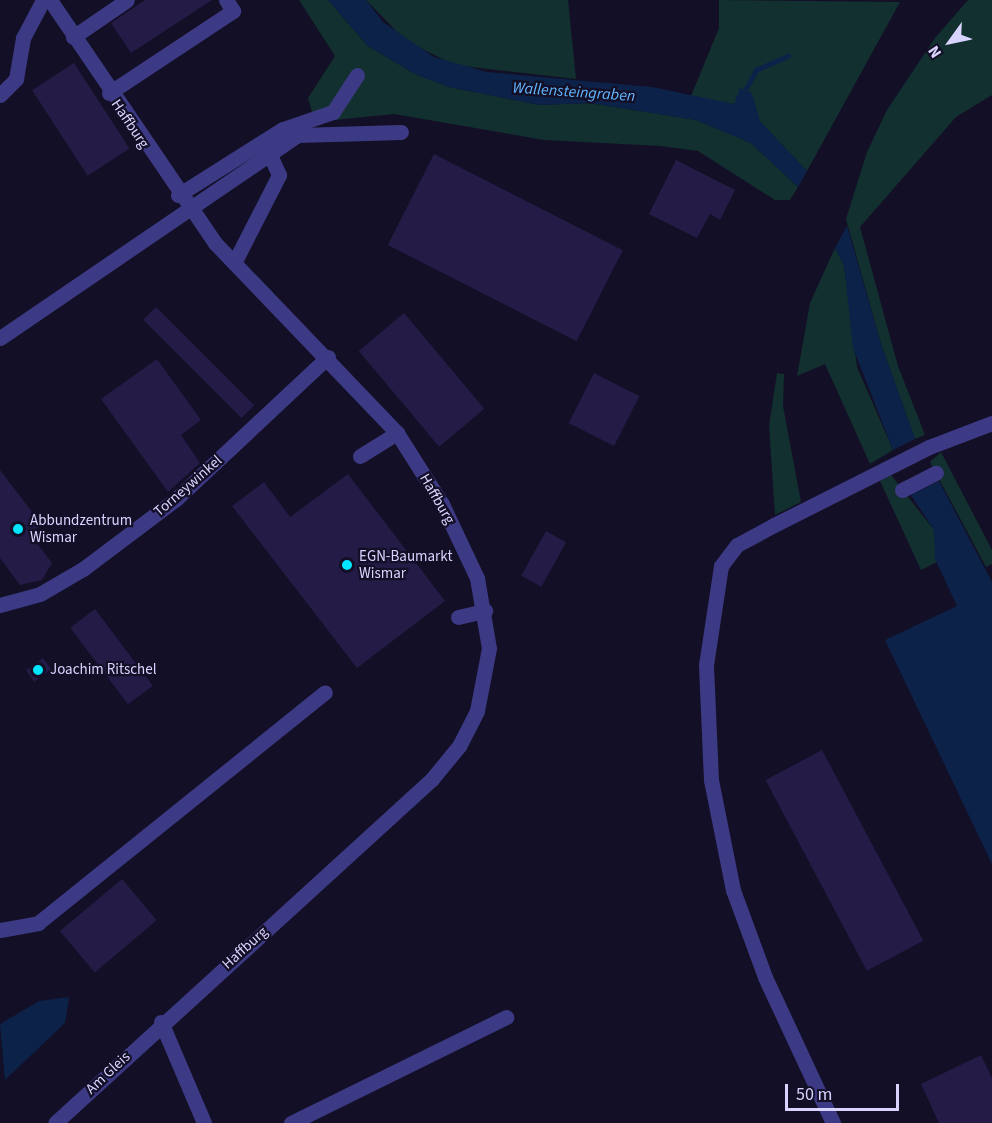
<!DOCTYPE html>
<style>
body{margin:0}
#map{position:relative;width:992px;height:1123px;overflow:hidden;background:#130f26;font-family:"Source Sans 3",sans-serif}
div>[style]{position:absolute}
.green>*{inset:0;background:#12302f}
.water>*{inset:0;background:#0c2248}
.stream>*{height:4.5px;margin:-2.25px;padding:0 2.25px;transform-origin:2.25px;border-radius:2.25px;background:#0c2248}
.building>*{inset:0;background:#241b47;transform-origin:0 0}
.minor>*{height:15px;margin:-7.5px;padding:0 7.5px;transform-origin:7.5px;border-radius:7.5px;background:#3d3a85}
.dots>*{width:16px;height:16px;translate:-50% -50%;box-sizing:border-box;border:3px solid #130f26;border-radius:50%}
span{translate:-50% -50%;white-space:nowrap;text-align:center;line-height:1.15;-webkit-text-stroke:4.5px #130f26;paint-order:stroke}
.street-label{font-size:15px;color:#d9d4ff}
.poi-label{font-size:15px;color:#d9d4ff}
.left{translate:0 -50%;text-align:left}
.water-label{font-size:16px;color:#62b6ff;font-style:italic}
.north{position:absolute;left:920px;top:12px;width:60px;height:60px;-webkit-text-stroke:4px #130f26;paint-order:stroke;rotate:237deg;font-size:16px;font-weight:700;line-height:24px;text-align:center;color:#d9d4ff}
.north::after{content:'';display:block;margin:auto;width:21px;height:27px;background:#d9d4ff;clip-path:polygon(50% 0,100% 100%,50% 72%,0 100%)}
.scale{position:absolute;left:785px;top:1084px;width:114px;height:27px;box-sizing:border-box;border:3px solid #d9d4ff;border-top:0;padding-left:8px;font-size:18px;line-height:21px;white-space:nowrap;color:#d9d4ff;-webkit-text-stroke:4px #130f26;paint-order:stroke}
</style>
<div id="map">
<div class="green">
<i style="clip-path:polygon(299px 0,328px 0,368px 46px,415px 74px,449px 87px,540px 105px,590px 103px,696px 120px,751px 143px,798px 187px,790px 200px,775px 200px,698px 151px,661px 146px,544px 140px,394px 114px,315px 122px,308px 98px,335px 56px)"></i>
<i style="clip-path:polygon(366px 0,568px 0,576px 79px,454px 65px,405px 40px)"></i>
<i style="clip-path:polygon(719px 0,900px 2px,807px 171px,760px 122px,751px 101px,737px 99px,734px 104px,691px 96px,719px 28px)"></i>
<i style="clip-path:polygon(968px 0,992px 0,992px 95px,956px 117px,860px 227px,898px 366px,925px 435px,915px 439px,881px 344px,846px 219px,867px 152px,887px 110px,935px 38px)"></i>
<i style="clip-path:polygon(835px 248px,844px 265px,857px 367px,893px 450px,870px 464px,825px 364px,797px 376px,810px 303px)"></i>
<i style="clip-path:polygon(777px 373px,784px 374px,783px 406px,801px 502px,775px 515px,769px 426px)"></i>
<i style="clip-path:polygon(941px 452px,992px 550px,992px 564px,986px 567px,930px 462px)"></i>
<i style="clip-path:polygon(891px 475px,934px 530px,937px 562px,921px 570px,880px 481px)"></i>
</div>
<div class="water">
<i style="clip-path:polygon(328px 0,366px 0,383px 22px,434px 57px,487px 72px,652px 87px,734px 104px,740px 88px,752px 93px,760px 121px,807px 171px,798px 187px,751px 143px,696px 120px,590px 103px,540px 105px,449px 87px,415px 74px,368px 46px)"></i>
<i style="clip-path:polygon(847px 226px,881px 344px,915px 439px,893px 450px,853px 348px,844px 265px,835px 248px)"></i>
<i style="clip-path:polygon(939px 481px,992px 582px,992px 864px,885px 640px,957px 606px,935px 559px,934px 530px,911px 495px)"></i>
<i style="clip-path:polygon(69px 997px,65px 1023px,5px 1080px,0 1024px,39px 1001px)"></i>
</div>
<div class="stream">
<i style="left:745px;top:90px;width:23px;rotate:-61deg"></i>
<i style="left:756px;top:70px;width:35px;rotate:-24deg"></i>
</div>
<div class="building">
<i style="clip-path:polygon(145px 0,212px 0,131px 53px,111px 23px)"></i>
<i style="left:74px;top:63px;width:102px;height:50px;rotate:57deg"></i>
<i style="left:434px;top:154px;width:212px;height:102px;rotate:27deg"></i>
<i style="clip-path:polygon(676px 160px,735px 190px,720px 220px,710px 214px,697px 238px,649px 214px)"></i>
<i style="left:156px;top:307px;width:139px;height:18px;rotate:45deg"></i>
<i style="left:404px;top:313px;width:125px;height:59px;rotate:50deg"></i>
<i style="clip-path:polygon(157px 359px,201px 420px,181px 435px,200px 463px,168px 492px,101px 399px)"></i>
<i style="left:594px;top:373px;width:51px;height:56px;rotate:27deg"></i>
<i style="clip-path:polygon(0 470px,42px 525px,30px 534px,52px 563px,42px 580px,20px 585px,0 558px)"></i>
<i style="clip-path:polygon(348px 474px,445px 601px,357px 668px,232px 506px,264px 482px,290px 517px)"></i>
<i style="left:546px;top:531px;width:23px;height:51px;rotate:29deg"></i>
<i style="left:95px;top:609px;width:96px;height:31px;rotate:53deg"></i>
<i style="left:43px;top:658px;width:14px;height:21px;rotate:54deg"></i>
<i style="left:822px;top:750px;width:216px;height:64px;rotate:62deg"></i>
<i style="left:122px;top:879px;width:54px;height:81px;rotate:50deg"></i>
<i style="clip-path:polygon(981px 1055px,992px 1078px,992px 1123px,939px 1123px,921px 1084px)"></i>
</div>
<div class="minor">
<i style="left:50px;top:0;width:294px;rotate:55.8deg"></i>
<i style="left:215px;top:243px;width:263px;rotate:46.2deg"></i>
<i style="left:397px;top:433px;width:84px;rotate:57.6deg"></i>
<i style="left:442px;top:504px;width:82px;rotate:64.7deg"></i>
<i style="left:477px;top:578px;width:71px;rotate:80.3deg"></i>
<i style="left:489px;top:648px;width:64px;rotate:100.8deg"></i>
<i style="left:477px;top:711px;width:39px;rotate:117deg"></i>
<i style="left:459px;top:746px;width:43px;rotate:129.3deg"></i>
<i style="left:432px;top:779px;width:510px;rotate:137.62deg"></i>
<i style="left:73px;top:37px;width:65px;rotate:-34.4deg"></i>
<i style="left:109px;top:93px;width:149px;rotate:-33.5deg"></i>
<i style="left:233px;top:11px;width:13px;rotate:-122deg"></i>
<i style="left:0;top:95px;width:23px;rotate:-45deg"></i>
<i style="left:16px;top:79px;width:42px;rotate:-80.3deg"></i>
<i style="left:23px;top:38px;width:43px;rotate:-62.2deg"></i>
<i style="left:178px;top:195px;width:124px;rotate:-32.2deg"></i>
<i style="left:283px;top:129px;width:53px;rotate:-18.8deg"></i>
<i style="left:333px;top:112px;width:44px;rotate:-57deg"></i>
<i style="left:234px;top:263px;width:99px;rotate:-62.9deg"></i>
<i style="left:279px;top:175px;width:22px;rotate:-114deg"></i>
<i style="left:0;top:338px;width:361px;rotate:-34.3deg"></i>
<i style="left:298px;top:135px;width:103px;rotate:-1.7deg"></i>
<i style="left:360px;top:456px;width:44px;rotate:-31.9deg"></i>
<i style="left:902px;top:490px;width:38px;rotate:-27deg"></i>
<i style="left:0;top:605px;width:41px;rotate:-15.4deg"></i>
<i style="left:40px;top:594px;width:50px;rotate:-30.2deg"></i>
<i style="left:83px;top:569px;width:116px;rotate:-37deg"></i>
<i style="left:176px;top:499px;width:208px;rotate:-43.1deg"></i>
<i style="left:458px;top:617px;width:28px;rotate:-13deg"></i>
<i style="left:0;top:930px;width:39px;rotate:-10deg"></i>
<i style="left:38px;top:923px;width:368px;rotate:-38.8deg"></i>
<i style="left:161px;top:1022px;width:110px;rotate:66.9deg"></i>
<i style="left:291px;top:1123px;width:240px;rotate:-26.2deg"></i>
<i style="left:833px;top:1123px;width:161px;rotate:-115deg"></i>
<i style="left:765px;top:977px;width:93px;rotate:-110.2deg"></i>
<i style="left:733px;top:890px;width:112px;rotate:-101.3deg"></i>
<i style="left:711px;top:780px;width:115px;rotate:-92.5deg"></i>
<i style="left:706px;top:665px;width:100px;rotate:-81.4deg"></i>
<i style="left:721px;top:566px;width:26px;rotate:-53deg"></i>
<i style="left:737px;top:545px;width:42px;rotate:-28.4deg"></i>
<i style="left:774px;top:525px;width:174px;rotate:-26.7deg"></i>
<i style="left:929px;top:447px;width:67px;rotate:-20.9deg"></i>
</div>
<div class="dots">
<i style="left:18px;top:529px;background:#00e5ff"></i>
<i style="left:347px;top:565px;background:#00e5ff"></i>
<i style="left:38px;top:670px;background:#00e5ff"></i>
</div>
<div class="street-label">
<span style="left:130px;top:124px;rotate:56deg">Haffburg</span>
<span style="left:188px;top:486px;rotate:-41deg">Torneywinkel</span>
<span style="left:437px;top:499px;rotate:60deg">Haffburg</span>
<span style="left:245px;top:948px;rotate:-42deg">Haffburg</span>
<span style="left:108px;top:1073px;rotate:-43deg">Am Gleis</span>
</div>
<div class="poi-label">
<span class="left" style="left:30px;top:529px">Abbundzentrum<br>Wismar</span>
<span class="left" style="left:359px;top:565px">EGN-Baumarkt<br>Wismar</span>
<span class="left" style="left:50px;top:670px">Joachim Ritschel</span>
</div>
<div class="water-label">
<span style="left:574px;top:92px;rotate:4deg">Wallensteingraben</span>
</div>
<div class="north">N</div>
<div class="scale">50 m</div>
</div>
